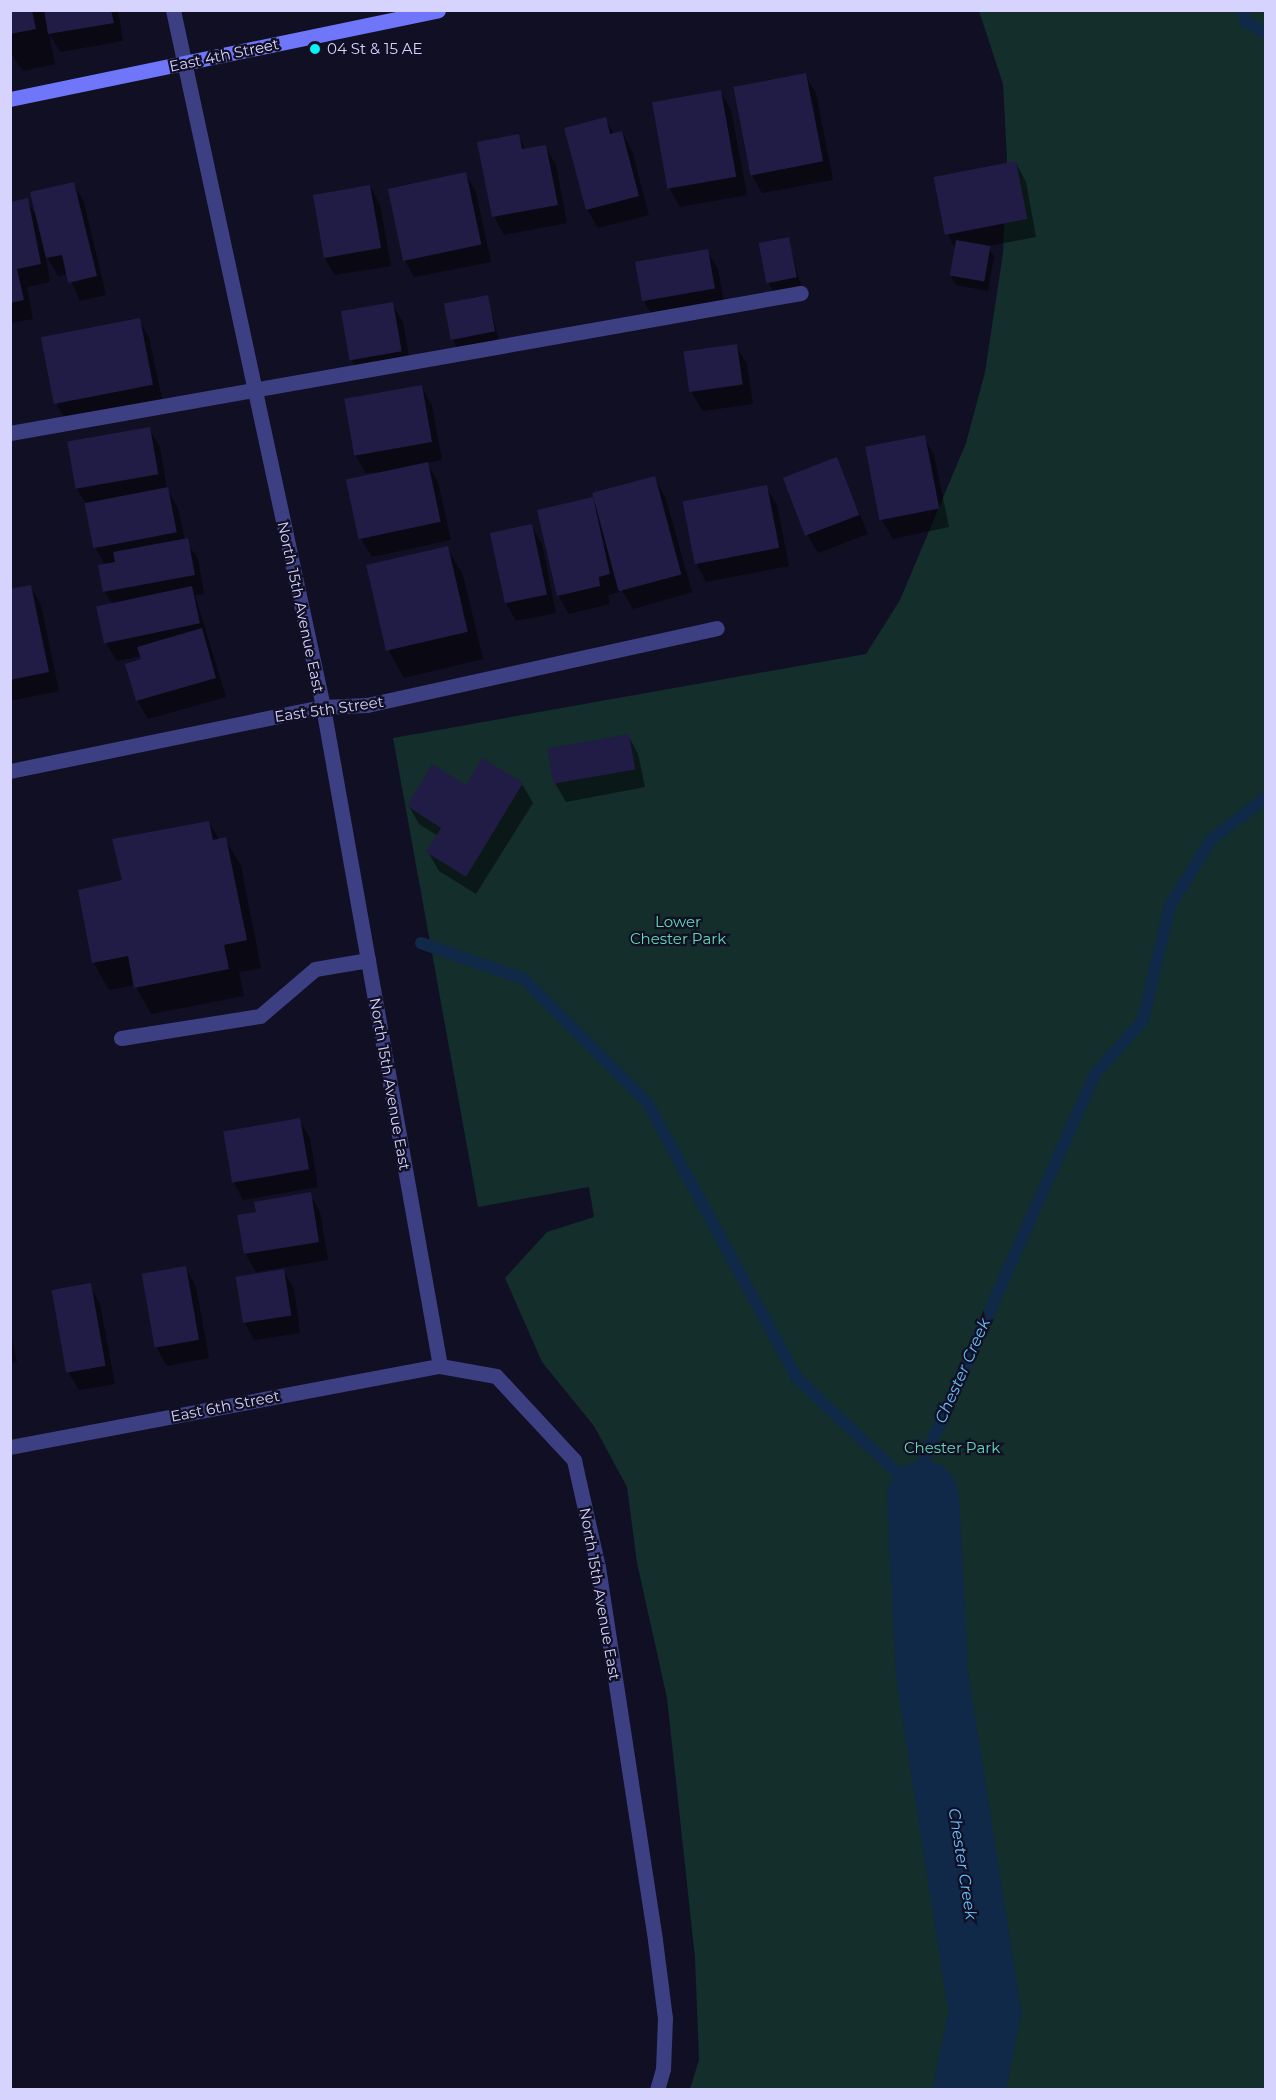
<!DOCTYPE html>
<style>
body{margin:0}
#map{position:relative;width:1276px;height:2100px;overflow:hidden;background:#110f24;font-family:Montserrat,sans-serif}
div>[style]{position:absolute}
.green>*{inset:0;background:#132e2b}
.shadow>*{inset:0;background:#0007}
.stream>*{height:12px;margin:-6px;padding:0 6px;transform-origin:6px;border-radius:6px;background:#102948}
.river>*{height:72px;margin:-36px;padding:0 36px;transform-origin:36px;border-radius:36px;background:#102948}
.building>*{inset:0;background:#211c45;transform-origin:0 0}
.service>*{height:15px;margin:-7.5px;padding:0 7.5px;transform-origin:7.5px;border-radius:7.5px;background:#3c3f82}
.minor>*{height:15px;margin:-7.5px;padding:0 7.5px;transform-origin:7.5px;border-radius:7.5px;background:#3c3f82}
.secondary>*{height:15px;margin:-7.5px;padding:0 7.5px;transform-origin:7.5px;border-radius:7.5px;background:#6f76fa}
.dots>*{width:16px;height:16px;translate:-50% -50%;box-sizing:border-box;border:3px solid #110f24;border-radius:50%}
span{translate:-50% -50%;white-space:nowrap;text-align:center;line-height:1.15;-webkit-text-stroke:4.5px #110f24;paint-order:stroke}
.poi-label{font-size:15px;color:#d6d4fe}
.left{translate:0 -50%;text-align:left}
.street-label{font-size:15px;color:#d6d4fe}
.park-label{font-size:15px;color:#62dbb4}
.water-label{font-size:16px;color:#66c1fa;font-style:italic}
.frame{position:absolute;inset:0;border:12px solid #d6d4fe;pointer-events:none}
</style>
<div id="map">
<div class="green">
<i style="clip-path:polygon(979px 11px,1265px 11px,1265px 2089px,690px 2089px,699px 2060px,695px 1958px,667px 1698px,637px 1563px,627px 1487px,594px 1426px,542px 1362px,505px 1278px,547px 1232px,594px 1217px,589px 1187px,478px 1207px,393px 738px,866px 654px,900px 600px,966px 443px,985px 372px,1003px 253px,1007px 159px,1003px 84px)"></i>
</div>
<div class="shadow">
<i style="clip-path:polygon(10px 10px,118px 10px,123px 41px,60px 52px,49px 33px,55px 64px,23px 71px,10px 53px)"></i>
<i style="clip-path:polygon(805px 75px,816px 93px,833px 180px,762px 193px,752px 175px,735px 88px)"></i>
<i style="clip-path:polygon(720px 91px,731px 110px,747px 195px,680px 207px,670px 189px,653px 104px)"></i>
<i style="clip-path:polygon(605px 119px,614px 134px,622px 132px,632px 151px,649px 215px,598px 228px,587px 209px)"></i>
<i style="clip-path:polygon(518px 136px,526px 150px,545px 146px,556px 165px,567px 223px,504px 235px,494px 216px)"></i>
<i style="clip-path:polygon(1016px 163px,1026px 182px,1036px 237px,988px 246px,994px 257px,988px 291px,956px 285px,951px 276px,956px 250px,947px 233px)"></i>
<i style="clip-path:polygon(465px 173px,476px 192px,491px 262px,414px 277px,404px 259px,389px 188px)"></i>
<i style="clip-path:polygon(73px 183px,84px 202px,106px 295px,80px 301px,68px 274px,58px 276px,45px 253px,50px 282px,27px 287px,33px 319px,10px 323px,10px 203px,27px 200px,37px 218px)"></i>
<i style="clip-path:polygon(370px 186px,380px 205px,391px 266px,335px 275px,324px 257px)"></i>
<i style="clip-path:polygon(788px 239px,801px 286px,773px 291px,768px 282px)"></i>
<i style="clip-path:polygon(707px 251px,718px 269px,725px 307px,655px 320px,644px 302px)"></i>
<i style="clip-path:polygon(487px 296px,499px 340px,457px 347px,452px 339px)"></i>
<i style="clip-path:polygon(392px 304px,403px 322px,411px 369px,362px 378px,351px 359px)"></i>
<i style="clip-path:polygon(139px 319px,149px 338px,163px 403px,67px 423px,57px 405px)"></i>
<i style="clip-path:polygon(736px 346px,747px 364px,753px 404px,703px 411px,692px 393px,686px 353px)"></i>
<i style="clip-path:polygon(422px 387px,432px 406px,442px 460px,427px 463px,438px 482px,451px 540px,372px 557px,361px 539px,348px 481px,397px 471px,366px 473px,355px 455px,346px 400px)"></i>
<i style="clip-path:polygon(149px 429px,160px 447px,167px 489px,178px 508px,185px 541px,198px 558px,204px 594px,195px 595px,226px 697px,148px 719px,137px 700px,142px 656px,117px 661px,106px 643px,98px 607px,112px 604px,105px 592px,100px 566px,105px 565px,95px 547px,86px 504px,76px 487px)"></i>
<i style="clip-path:polygon(924px 437px,934px 455px,949px 527px,893px 539px,882px 520px)"></i>
<i style="clip-path:polygon(836px 459px,868px 534px,818px 553px,807px 534px)"></i>
<i style="clip-path:polygon(654px 478px,665px 496px,692px 592px,633px 609px,619px 585px,620px 592px,608px 595px,610px 604px,569px 614px,558px 595px,592px 499px,597px 508px)"></i>
<i style="clip-path:polygon(766px 487px,777px 505px,789px 566px,706px 582px,696px 563px)"></i>
<i style="clip-path:polygon(531px 526px,542px 544px,556px 613px,516px 621px,506px 603px)"></i>
<i style="clip-path:polygon(447px 548px,463px 575px,483px 659px,404px 678px,389px 651px)"></i>
<i style="clip-path:polygon(30px 586px,41px 605px,59px 691px,10px 701px,10px 590px)"></i>
<i style="clip-path:polygon(628px 735px,638px 754px,645px 787px,566px 802px,555px 783px)"></i>
<i style="clip-path:polygon(522px 784px,533px 803px,476px 894px,439px 871px,428px 852px,438px 836px,419px 824px,409px 806px,466px 787px)"></i>
<i style="clip-path:polygon(209px 822px,219px 840px,225px 839px,241px 866px,261px 968px,239px 972px,244px 996px,151px 1014px,135px 985px,109px 990px,94px 963px,80px 891px,123px 882px)"></i>
<i style="clip-path:polygon(299px 1120px,310px 1138px,318px 1187px,243px 1200px,233px 1181px)"></i>
<i style="clip-path:polygon(310px 1194px,320px 1212px,328px 1260px,256px 1272px,245px 1253px,258px 1213px)"></i>
<i style="clip-path:polygon(186px 1268px,196px 1287px,209px 1358px,167px 1366px,156px 1347px)"></i>
<i style="clip-path:polygon(284px 1271px,294px 1289px,300px 1333px,254px 1340px,244px 1321px)"></i>
<i style="clip-path:polygon(90px 1285px,100px 1304px,115px 1384px,79px 1390px,68px 1372px,54px 1292px)"></i>
<i style="clip-path:polygon(10px 1331px,17px 1362px,10px 1363px)"></i>
</div>
<div class="stream">
<i style="left:1244px;top:10px;width:12px;rotate:81deg"></i>
<i style="left:1246px;top:22px;width:23px;rotate:29deg"></i>
<i style="left:421px;top:943px;width:109px;rotate:19.3deg"></i>
<i style="left:524px;top:979px;width:174px;rotate:45deg"></i>
<i style="left:647px;top:1102px;width:314px;rotate:61.5deg"></i>
<i style="left:797px;top:1378px;width:173px;rotate:43.4deg"></i>
<i style="left:923px;top:1497px;width:33px;rotate:-92deg"></i>
<i style="left:922px;top:1464px;width:425px;rotate:-66.1deg"></i>
<i style="left:1094px;top:1075px;width:74px;rotate:-48.3deg"></i>
<i style="left:1143px;top:1020px;width:117px;rotate:-76.7deg"></i>
<i style="left:1170px;top:906px;width:78px;rotate:-58.2deg"></i>
<i style="left:1211px;top:840px;width:70px;rotate:-38deg"></i>
</div>
<div class="river">
<i style="left:923px;top:1497px;width:177px;rotate:87.1deg"></i>
<i style="left:932px;top:1674px;width:343px;rotate:81.1deg"></i>
<i style="left:985px;top:2013px;width:79px;rotate:101.7deg"></i>
</div>
<div class="building">
<i style="clip-path:polygon(10px 10px,32px 10px,36px 29px,10px 34px)"></i>
<i style="clip-path:polygon(44px 10px,111px 10px,114px 23px,48px 34px)"></i>
<i style="left:806px;top:73px;width:90px;height:74px;rotate:79deg"></i>
<i style="left:721px;top:90px;width:88px;height:70px;rotate:80deg"></i>
<i style="clip-path:polygon(606px 117px,610px 134px,622px 131px,639px 196px,586px 210px,564px 128px)"></i>
<i style="clip-path:polygon(519px 134px,522px 149px,546px 145px,558px 205px,492px 217px,477px 142px)"></i>
<i style="left:1016px;top:161px;width:59px;height:84px;rotate:79deg"></i>
<i style="left:466px;top:172px;width:74px;height:80px;rotate:78deg"></i>
<i style="clip-path:polygon(74px 182px,97px 276px,68px 283px,62px 255px,46px 258px,30px 192px)"></i>
<i style="left:370px;top:185px;width:64px;height:58px;rotate:80deg"></i>
<i style="clip-path:polygon(28px 198px,41px 264px,17px 269px,24px 300px,10px 303px,10px 202px)"></i>
<i style="left:789px;top:237px;width:41px;height:31px;rotate:79deg"></i>
<i style="left:956px;top:240px;width:35px;height:36px;rotate:10deg"></i>
<i style="left:708px;top:249px;width:40px;height:74px;rotate:80deg"></i>
<i style="left:488px;top:295px;width:37px;height:45px;rotate:79deg"></i>
<i style="left:393px;top:302px;width:50px;height:53px;rotate:80deg"></i>
<i style="left:140px;top:318px;width:68px;height:101px;rotate:79deg"></i>
<i style="left:737px;top:344px;width:41px;height:54px;rotate:82deg"></i>
<i style="left:422px;top:385px;width:58px;height:79px;rotate:80deg"></i>
<i style="left:150px;top:427px;width:48px;height:84px;rotate:80deg"></i>
<i style="left:925px;top:435px;width:75px;height:61px;rotate:79deg"></i>
<i style="left:837px;top:457px;width:62px;height:58px;rotate:69deg"></i>
<i style="left:428px;top:462px;width:61px;height:84px;rotate:78deg"></i>
<i style="left:655px;top:476px;width:102px;height:65px;rotate:75deg"></i>
<i style="left:767px;top:485px;width:64px;height:86px;rotate:79deg"></i>
<i style="left:168px;top:487px;width:46px;height:85px;rotate:79deg"></i>
<i style="clip-path:polygon(593px 497px,610px 574px,599px 577px,600px 586px,557px 596px,537px 510px)"></i>
<i style="left:532px;top:524px;width:72px;height:43px;rotate:78deg"></i>
<i style="clip-path:polygon(188px 538px,195px 575px,103px 592px,98px 565px,115px 562px,113px 552px)"></i>
<i style="left:448px;top:546px;width:88px;height:84px;rotate:77deg"></i>
<i style="clip-path:polygon(31px 585px,49px 672px,10px 680px,10px 589px)"></i>
<i style="left:192px;top:586px;width:38px;height:98px;rotate:78deg"></i>
<i style="clip-path:polygon(202px 628px,216px 678px,136px 701px,125px 664px,141px 659px,137px 647px)"></i>
<i style="left:629px;top:734px;width:36px;height:83px;rotate:80deg"></i>
<i style="clip-path:polygon(482px 758px,523px 783px,466px 877px,426px 852px,441px 828px,407px 806px,432px 764px,466px 785px)"></i>
<i style="clip-path:polygon(209px 821px,213px 840px,226px 837px,247px 940px,224px 945px,229px 969px,134px 988px,128px 956px,92px 963px,78px 890px,122px 880px,112px 839px)"></i>
<i style="left:300px;top:1118px;width:52px;height:78px;rotate:80deg"></i>
<i style="clip-path:polygon(311px 1192px,319px 1242px,244px 1254px,237px 1215px,256px 1212px,254px 1202px)"></i>
<i style="left:186px;top:1266px;width:75px;height:45px;rotate:80deg"></i>
<i style="left:284px;top:1269px;width:47px;height:49px;rotate:81deg"></i>
<i style="left:91px;top:1283px;width:84px;height:40px;rotate:80deg"></i>
</div>
<div class="service">
<i style="left:10px;top:433px;width:803px;rotate:-10.04deg"></i>
<i style="left:121px;top:1038px;width:141px;rotate:-9deg"></i>
<i style="left:260px;top:1016px;width:72px;rotate:-40.5deg"></i>
<i style="left:315px;top:969px;width:54px;rotate:-9.6deg"></i>
</div>
<div class="minor">
<i style="left:173px;top:10px;width:713px;rotate:77.85deg"></i>
<i style="left:323px;top:707px;width:669px;rotate:79.93deg"></i>
<i style="left:440px;top:1366px;width:57px;rotate:10.1deg"></i>
<i style="left:496px;top:1376px;width:115px;rotate:47.1deg"></i>
<i style="left:574px;top:1460px;width:110px;rotate:77.4deg"></i>
<i style="left:598px;top:1567px;width:377px;rotate:81.3deg"></i>
<i style="left:655px;top:1940px;width:79px;rotate:82.7deg"></i>
<i style="left:665px;top:2018px;width:51px;rotate:92.2deg"></i>
<i style="left:663px;top:2069px;width:22px;rotate:106deg"></i>
<i style="left:10px;top:771px;width:319px;rotate:-11.6deg"></i>
<i style="left:323px;top:707px;width:44px;rotate:-2.6deg"></i>
<i style="left:367px;top:705px;width:358px;rotate:-12.4deg"></i>
<i style="left:10px;top:1447px;width:438px;rotate:-10.7deg"></i>
</div>
<div class="secondary">
<i style="left:10px;top:99px;width:437px;rotate:-11.7deg"></i>
</div>
<div class="dots">
<i style="left:315px;top:49px;background:#09f0f5"></i>
</div>
<div class="poi-label">
<span class="left" style="left:327px;top:49px">04 St &amp; 15 AE</span>
</div>
<div class="street-label">
<span style="left:224px;top:55px;rotate:-12deg">East 4th Street</span>
<span style="left:301px;top:607px;rotate:78deg">North 15th Avenue East</span>
<span style="left:329px;top:709px;rotate:-8deg">East 5th Street</span>
<span style="left:390px;top:1084px;rotate:80deg">North 15th Avenue East</span>
<span style="left:225px;top:1406px;rotate:-11deg">East 6th Street</span>
<span style="left:600px;top:1594px;rotate:80deg">North 15th Avenue East</span>
</div>
<div class="park-label">
<span style="left:678px;top:930px">Lower<br>Chester Park</span>
<span style="left:952px;top:1448px">Chester Park</span>
</div>
<div class="water-label">
<span style="left:963px;top:1371px;rotate:-66deg">Chester Creek</span>
<span style="left:962px;top:1864px;rotate:81deg">Chester Creek</span>
</div>
<div class="frame"></div>
</div>
